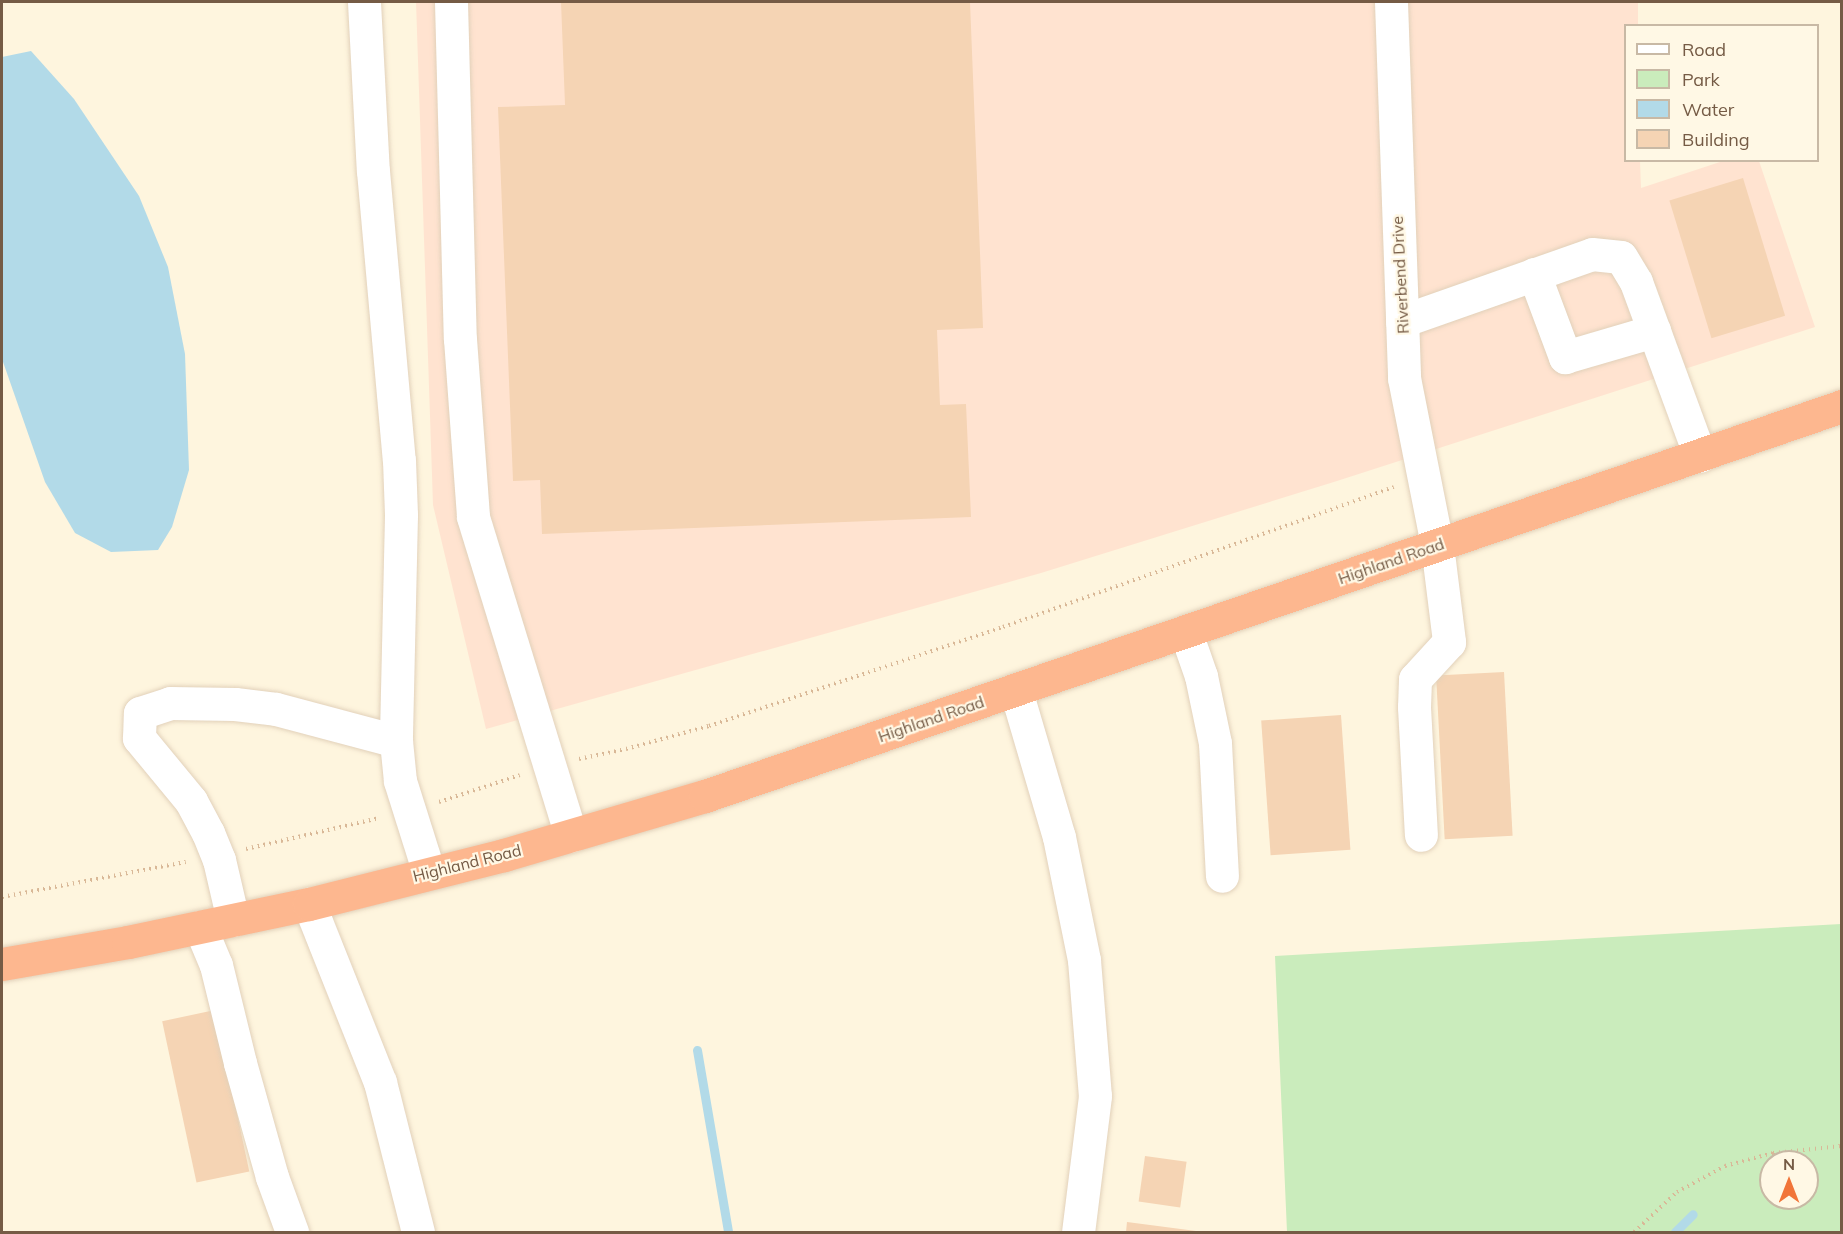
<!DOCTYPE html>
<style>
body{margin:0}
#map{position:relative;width:1843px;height:1234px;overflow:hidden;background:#fef5de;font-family:Mulish,sans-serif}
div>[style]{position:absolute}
.commercial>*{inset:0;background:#ffe3d0}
.green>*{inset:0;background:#caecbc}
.water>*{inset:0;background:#b2dae8}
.stream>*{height:9px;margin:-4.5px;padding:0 4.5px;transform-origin:4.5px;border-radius:4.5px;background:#b2dae8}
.building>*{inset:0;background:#f5d4b4;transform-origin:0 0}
.path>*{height:4px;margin-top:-2px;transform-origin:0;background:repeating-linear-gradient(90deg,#d9b897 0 1.5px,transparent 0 6px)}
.roads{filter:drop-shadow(0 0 2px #e2d1ba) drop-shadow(0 0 2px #e2d1ba)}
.minor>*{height:33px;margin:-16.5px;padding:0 16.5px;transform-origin:16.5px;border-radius:16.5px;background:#fff}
.highway>*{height:33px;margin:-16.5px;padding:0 16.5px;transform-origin:16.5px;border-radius:16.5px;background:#fdb78f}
span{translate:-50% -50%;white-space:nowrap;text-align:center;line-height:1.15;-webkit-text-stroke:4.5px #fff8e5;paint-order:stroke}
.street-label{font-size:16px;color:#755b45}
.frame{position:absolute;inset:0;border:3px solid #755b45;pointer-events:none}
.legend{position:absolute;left:1624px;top:24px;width:195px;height:138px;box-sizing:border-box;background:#fff8e5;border:2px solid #c8b9a5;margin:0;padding:8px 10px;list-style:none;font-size:18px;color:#755b45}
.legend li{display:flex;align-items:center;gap:12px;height:30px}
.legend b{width:30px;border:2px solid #c8b9a5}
.north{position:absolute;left:1759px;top:1150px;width:60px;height:60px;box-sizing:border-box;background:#fff8e5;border:2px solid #c8b9a5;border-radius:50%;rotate:0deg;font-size:16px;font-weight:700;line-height:24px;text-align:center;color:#755b45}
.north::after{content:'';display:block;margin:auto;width:21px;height:27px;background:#f17539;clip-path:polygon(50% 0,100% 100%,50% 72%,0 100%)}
</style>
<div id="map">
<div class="commercial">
<i style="clip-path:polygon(416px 2px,1638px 2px,1638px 25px,1626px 26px,1626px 160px,1640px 161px,1641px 188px,1723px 161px,1759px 161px,1815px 327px,1337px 481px,1041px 573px,486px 729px,433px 505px)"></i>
</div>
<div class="green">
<i style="clip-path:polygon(evenodd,1841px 924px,1841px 1232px,1287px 1232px,1275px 956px,1841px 924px,1771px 1162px,1807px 1162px,1807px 1198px,1771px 1198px,1771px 1162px)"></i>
</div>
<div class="water">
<i style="clip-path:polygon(31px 51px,74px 99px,139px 196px,168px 267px,185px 354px,189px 470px,172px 527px,158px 550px,111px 552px,75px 533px,45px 482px,2px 359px,2px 57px)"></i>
</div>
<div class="stream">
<i style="left:697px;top:1050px;width:185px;rotate:80.3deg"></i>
<i style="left:1675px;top:1232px;width:25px;rotate:-45deg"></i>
</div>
<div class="building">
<i style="clip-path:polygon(561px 2px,970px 2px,983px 328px,937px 330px,940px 405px,966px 404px,971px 517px,542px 534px,540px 480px,513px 481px,498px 107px,565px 105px)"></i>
<i style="left:1743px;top:178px;width:144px;height:77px;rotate:73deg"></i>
<i style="left:1504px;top:672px;width:164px;height:68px;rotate:87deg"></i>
<i style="left:1341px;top:715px;width:135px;height:80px;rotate:86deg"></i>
<i style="left:215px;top:1010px;width:165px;height:54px;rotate:78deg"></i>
<i style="left:1145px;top:1156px;width:42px;height:46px;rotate:8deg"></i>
<i style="clip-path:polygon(1127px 1222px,1196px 1231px,1196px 1232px,1126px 1232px)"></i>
</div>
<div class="path">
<i style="left:579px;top:759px;width:48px;rotate:-12deg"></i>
<i style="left:626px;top:749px;width:86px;rotate:-15.5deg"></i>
<i style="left:709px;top:726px;width:310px;rotate:-18.6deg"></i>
<i style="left:1003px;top:627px;width:415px;rotate:-19.7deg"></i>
<i style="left:439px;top:802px;width:85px;rotate:-18.4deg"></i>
<i style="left:246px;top:849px;width:137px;rotate:-13.1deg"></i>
<i style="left:2px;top:897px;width:187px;rotate:-10.8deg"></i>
<i style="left:1634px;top:1232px;width:59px;rotate:-42.9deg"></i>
<i style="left:1677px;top:1192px;width:55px;rotate:-28.4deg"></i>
<i style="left:1725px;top:1166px;width:50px;rotate:-15.2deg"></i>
<i style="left:1773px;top:1153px;width:69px;rotate:-5.8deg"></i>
</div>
<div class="roads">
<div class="minor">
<i style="left:364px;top:2px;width:169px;rotate:87deg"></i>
<i style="left:373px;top:171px;width:290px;rotate:84.9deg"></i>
<i style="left:399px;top:460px;width:55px;rotate:87.9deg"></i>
<i style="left:401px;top:515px;width:226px;rotate:91.3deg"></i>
<i style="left:396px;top:741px;width:40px;rotate:84.3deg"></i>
<i style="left:400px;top:781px;width:96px;rotate:72.5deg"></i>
<i style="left:451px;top:2px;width:337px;rotate:88.5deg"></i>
<i style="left:460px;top:339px;width:178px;rotate:85.8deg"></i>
<i style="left:473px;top:517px;width:333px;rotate:72.9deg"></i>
<i style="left:1391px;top:2px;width:376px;rotate:88deg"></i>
<i style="left:1404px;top:378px;width:170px;rotate:78.8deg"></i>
<i style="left:1437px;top:545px;width:98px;rotate:82.9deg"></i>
<i style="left:1449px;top:642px;width:50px;rotate:132.6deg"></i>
<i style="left:1415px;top:679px;width:28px;rotate:92deg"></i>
<i style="left:1414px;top:707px;width:128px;rotate:86.9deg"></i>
<i style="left:1534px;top:274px;width:89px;rotate:69.5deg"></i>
<i style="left:1565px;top:357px;width:93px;rotate:-16.3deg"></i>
<i style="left:1402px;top:321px;width:201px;rotate:-19.4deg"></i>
<i style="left:1592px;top:254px;width:29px;rotate:6deg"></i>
<i style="left:1621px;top:257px;width:29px;rotate:59deg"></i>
<i style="left:1636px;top:282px;width:185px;rotate:69.8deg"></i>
<i style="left:1186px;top:633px;width:46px;rotate:70.8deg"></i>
<i style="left:1201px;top:676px;width:68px;rotate:78.2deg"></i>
<i style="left:1215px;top:743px;width:133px;rotate:87deg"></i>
<i style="left:1016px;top:691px;width:152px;rotate:73.6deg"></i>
<i style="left:1059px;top:837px;width:126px;rotate:78.5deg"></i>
<i style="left:1084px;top:960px;width:136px;rotate:85.4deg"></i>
<i style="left:1095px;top:1096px;width:137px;rotate:97.1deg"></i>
<i style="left:309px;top:904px;width:192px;rotate:68.3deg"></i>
<i style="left:380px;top:1082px;width:155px;rotate:75.8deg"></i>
<i style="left:233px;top:920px;width:62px;rotate:-103.1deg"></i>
<i style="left:219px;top:860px;width:29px;rotate:-112deg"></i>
<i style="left:208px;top:833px;width:36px;rotate:-118deg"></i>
<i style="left:191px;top:801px;width:82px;rotate:-129.5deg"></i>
<i style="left:139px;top:738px;width:25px;rotate:-88deg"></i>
<i style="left:140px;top:713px;width:32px;rotate:-18deg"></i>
<i style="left:170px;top:703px;width:65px;rotate:0.9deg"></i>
<i style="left:235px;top:704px;width:41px;rotate:7deg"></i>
<i style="left:276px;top:709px;width:124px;rotate:14.9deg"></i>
<i style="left:200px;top:927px;width:41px;rotate:67.2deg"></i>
<i style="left:216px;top:965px;width:101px;rotate:76.2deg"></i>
<i style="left:240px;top:1063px;width:118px;rotate:74.3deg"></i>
<i style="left:272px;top:1177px;width:59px;rotate:70deg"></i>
</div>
<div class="highway">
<i style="left:2px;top:964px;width:128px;rotate:-9.9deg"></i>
<i style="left:128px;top:942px;width:185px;rotate:-11.9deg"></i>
<i style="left:309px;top:904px;width:201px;rotate:-14.1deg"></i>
<i style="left:504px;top:855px;width:209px;rotate:-16.4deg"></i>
<i style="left:705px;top:796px;width:1202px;rotate:-18.93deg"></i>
</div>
</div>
<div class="street-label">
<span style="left:1400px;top:275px;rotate:-93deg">Riverbend Drive</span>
<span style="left:1391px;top:561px;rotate:-19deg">Highland Road</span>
<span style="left:931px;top:719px;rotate:-19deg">Highland Road</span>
<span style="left:467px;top:863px;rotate:-14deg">Highland Road</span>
</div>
<div class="frame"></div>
<ul class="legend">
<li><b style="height:8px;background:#fff"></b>Road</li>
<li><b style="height:16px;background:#caecbc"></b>Park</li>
<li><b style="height:16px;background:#b2dae8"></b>Water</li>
<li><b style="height:16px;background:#f5d4b4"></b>Building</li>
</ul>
<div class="north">N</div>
</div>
